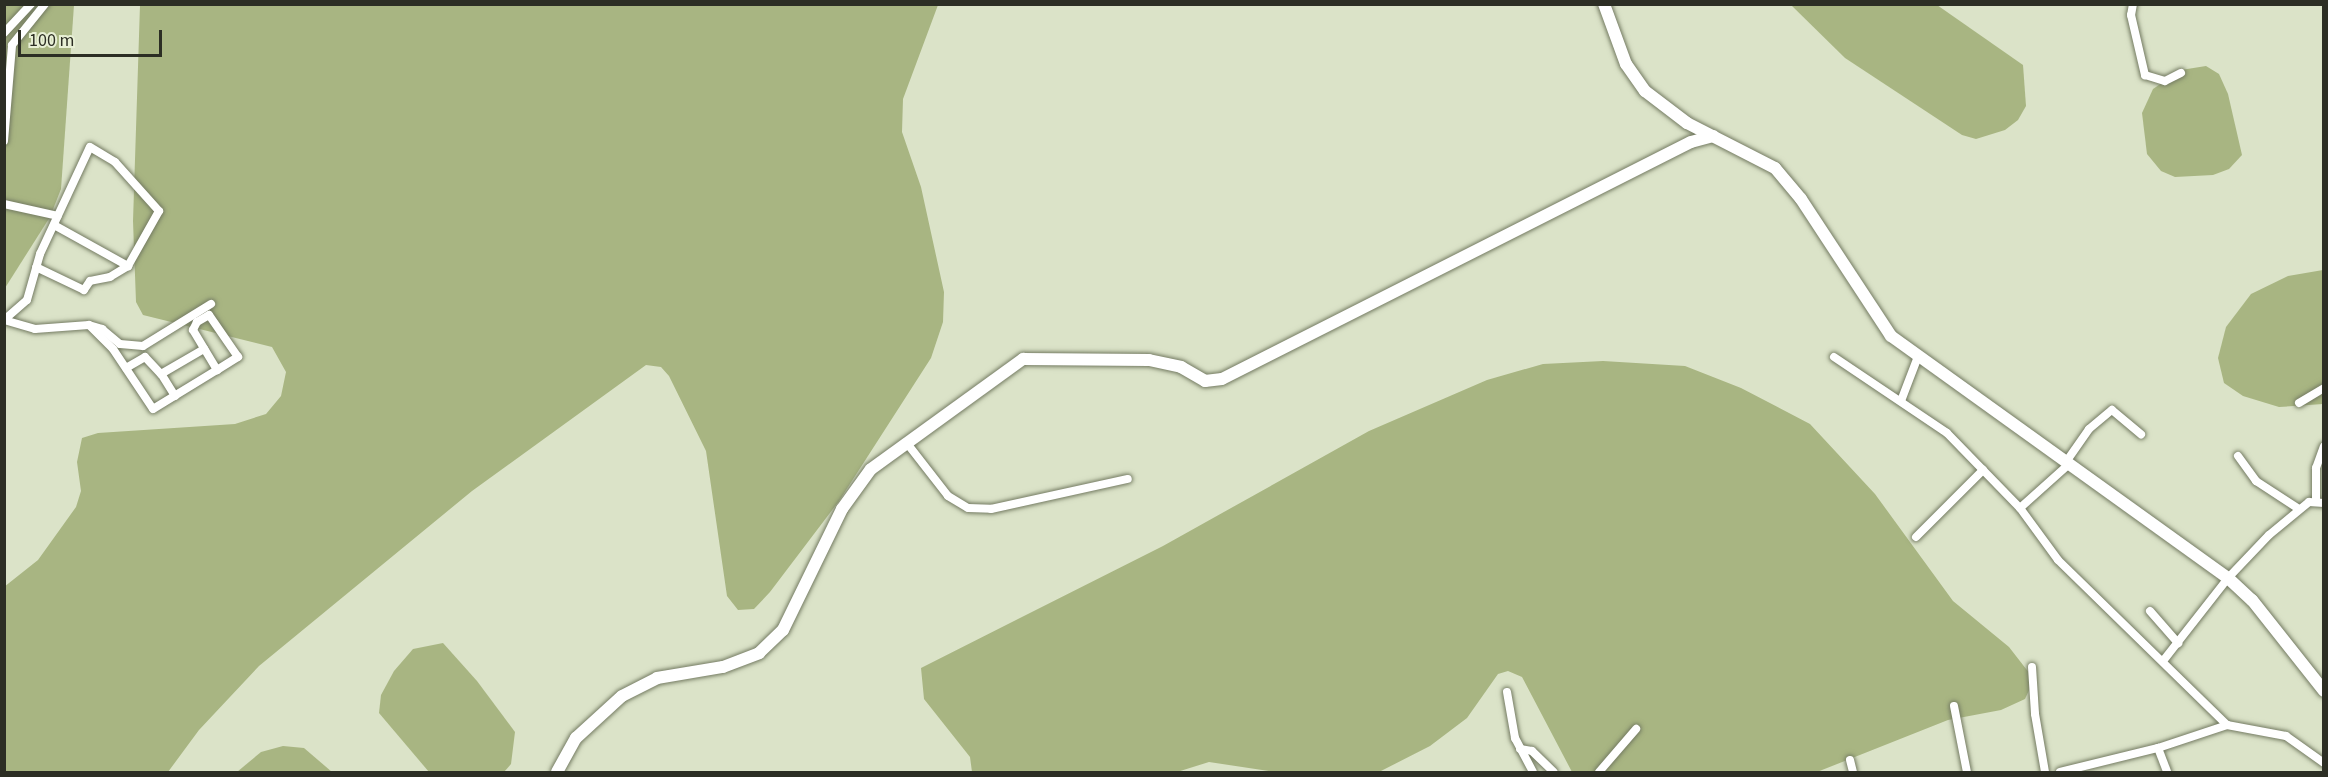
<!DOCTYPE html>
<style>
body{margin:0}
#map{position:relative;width:2328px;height:777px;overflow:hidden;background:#dbe3c8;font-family:"Source Sans 3",sans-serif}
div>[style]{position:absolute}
.green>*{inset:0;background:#a8b582}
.roads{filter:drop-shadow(0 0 2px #747b62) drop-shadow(0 0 2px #747b62)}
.street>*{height:8px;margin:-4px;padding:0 4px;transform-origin:4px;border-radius:4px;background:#fff}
.secondary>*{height:12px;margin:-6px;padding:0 6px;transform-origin:6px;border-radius:6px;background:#fff}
span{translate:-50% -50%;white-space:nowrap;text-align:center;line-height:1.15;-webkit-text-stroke:6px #e8f0d5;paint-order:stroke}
.frame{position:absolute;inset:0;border:6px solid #2c2e24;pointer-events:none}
.scale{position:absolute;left:18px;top:30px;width:144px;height:27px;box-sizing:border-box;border:3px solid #2c2e24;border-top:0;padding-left:8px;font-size:18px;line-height:21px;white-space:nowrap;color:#2c2e24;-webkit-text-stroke:4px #e8f0d5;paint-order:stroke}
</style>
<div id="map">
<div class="green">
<i style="clip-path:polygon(5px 5px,74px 5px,61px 189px,50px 217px,5px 288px)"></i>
<i style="clip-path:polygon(140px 5px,938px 5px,903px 99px,902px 132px,921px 187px,944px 292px,943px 322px,931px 358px,839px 501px,770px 592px,754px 609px,738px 610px,727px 596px,706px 451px,669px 376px,661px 367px,646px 365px,472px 491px,259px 666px,199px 730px,168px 772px,5px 772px,4px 587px,38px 560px,76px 507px,81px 491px,77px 462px,82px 438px,98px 433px,235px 424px,266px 414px,281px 396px,286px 372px,272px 347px,143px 315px,136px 302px,133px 221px)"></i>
<i style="clip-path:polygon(1791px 5px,1937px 5px,2023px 65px,2026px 106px,2018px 120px,2005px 130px,1976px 139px,1962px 135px,1845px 58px)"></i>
<i style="clip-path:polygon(2206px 66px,2219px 74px,2228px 94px,2242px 155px,2229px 169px,2213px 175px,2175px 177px,2161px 171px,2147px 154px,2142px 113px,2153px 89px,2181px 70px)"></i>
<i style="clip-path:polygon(2323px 270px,2323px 404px,2279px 407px,2243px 396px,2224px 383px,2218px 358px,2226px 327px,2251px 294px,2288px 276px)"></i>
<i style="clip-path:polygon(1603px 361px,1685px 366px,1741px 388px,1810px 424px,1875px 494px,1953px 601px,2009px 647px,2030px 674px,2031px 686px,2025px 699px,2001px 710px,1948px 720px,1817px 772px,1572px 772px,1522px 677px,1508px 671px,1498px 674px,1467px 718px,1430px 746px,1379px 772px,1276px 772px,1209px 762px,1177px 772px,972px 772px,970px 757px,924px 699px,921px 668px,1163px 546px,1369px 431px,1487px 380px,1543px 364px)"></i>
<i style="clip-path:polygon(443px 643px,477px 681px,515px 732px,511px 764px,504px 772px,429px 772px,379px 713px,381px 695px,394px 671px,413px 649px)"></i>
<i style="clip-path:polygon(283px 746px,304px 748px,332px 772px,237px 772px,261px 752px)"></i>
</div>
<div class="roads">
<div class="street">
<i style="left:2133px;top:4px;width:11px;rotate:100deg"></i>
<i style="left:2131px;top:15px;width:62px;rotate:76.9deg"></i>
<i style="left:2145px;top:75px;width:21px;rotate:17deg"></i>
<i style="left:2165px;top:81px;width:18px;rotate:-27deg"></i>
<i style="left:4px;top:33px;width:40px;rotate:-47deg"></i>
<i style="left:4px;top:141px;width:96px;rotate:-85.2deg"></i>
<i style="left:12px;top:45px;width:53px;rotate:-51.2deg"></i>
<i style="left:4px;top:204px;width:55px;rotate:12.5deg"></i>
<i style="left:54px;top:225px;width:85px;rotate:29deg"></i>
<i style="left:4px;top:320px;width:30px;rotate:-41deg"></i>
<i style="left:27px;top:300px;width:48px;rotate:-74.2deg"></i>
<i style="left:40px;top:254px;width:118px;rotate:-65deg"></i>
<i style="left:90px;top:147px;width:29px;rotate:31deg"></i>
<i style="left:115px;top:162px;width:66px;rotate:48.1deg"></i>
<i style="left:159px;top:211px;width:63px;rotate:119.4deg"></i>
<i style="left:128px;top:266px;width:21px;rotate:149deg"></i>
<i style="left:110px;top:277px;width:20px;rotate:169deg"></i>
<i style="left:90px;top:281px;width:11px;rotate:124deg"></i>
<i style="left:84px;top:290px;width:53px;rotate:-154.4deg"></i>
<i style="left:4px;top:320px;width:32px;rotate:16deg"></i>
<i style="left:35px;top:329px;width:54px;rotate:-4.2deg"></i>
<i style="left:89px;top:325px;width:14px;rotate:17deg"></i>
<i style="left:102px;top:329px;width:23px;rotate:40deg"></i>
<i style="left:120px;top:344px;width:23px;rotate:5deg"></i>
<i style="left:143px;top:346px;width:80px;rotate:-31.7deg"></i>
<i style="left:89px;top:325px;width:34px;rotate:45deg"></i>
<i style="left:113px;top:349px;width:72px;rotate:56.3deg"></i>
<i style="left:153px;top:409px;width:75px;rotate:-31.4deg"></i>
<i style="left:217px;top:370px;width:25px;rotate:-32deg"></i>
<i style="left:238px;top:357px;width:51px;rotate:-124.6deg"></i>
<i style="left:209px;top:315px;width:14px;rotate:150deg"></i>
<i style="left:197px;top:322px;width:9px;rotate:117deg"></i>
<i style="left:193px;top:330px;width:47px;rotate:59deg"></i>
<i style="left:1834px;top:357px;width:136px;rotate:33.9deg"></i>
<i style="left:1947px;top:433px;width:105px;rotate:45.8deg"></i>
<i style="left:2020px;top:508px;width:64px;rotate:53.8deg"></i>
<i style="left:2058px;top:560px;width:236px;rotate:44.3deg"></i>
<i style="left:2227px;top:725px;width:60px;rotate:10.6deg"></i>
<i style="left:2286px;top:736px;width:47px;rotate:35.4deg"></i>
<i style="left:126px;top:368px;width:22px;rotate:-30deg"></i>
<i style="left:145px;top:357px;width:23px;rotate:47deg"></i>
<i style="left:175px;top:396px;width:26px;rotate:-122deg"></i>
<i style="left:161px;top:374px;width:50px;rotate:-30.2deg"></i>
<i style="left:1901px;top:401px;width:45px;rotate:-69.1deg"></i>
<i style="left:2299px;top:403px;width:29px;rotate:-31deg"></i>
<i style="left:906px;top:442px;width:68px;rotate:52.1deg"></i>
<i style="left:948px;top:496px;width:23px;rotate:31deg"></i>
<i style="left:968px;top:508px;width:23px;rotate:2deg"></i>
<i style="left:991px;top:509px;width:140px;rotate:-12.4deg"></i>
<i style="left:2238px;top:456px;width:31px;rotate:54deg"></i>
<i style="left:2256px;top:481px;width:51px;rotate:33.1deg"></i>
<i style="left:2066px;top:462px;width:40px;rotate:-55.1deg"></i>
<i style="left:2089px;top:429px;width:30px;rotate:-40deg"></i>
<i style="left:2112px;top:410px;width:38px;rotate:40deg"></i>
<i style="left:2316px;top:500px;width:32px;rotate:-90deg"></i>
<i style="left:2316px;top:468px;width:23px;rotate:-70deg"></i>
<i style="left:2020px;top:508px;width:66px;rotate:-41.9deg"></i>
<i style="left:1916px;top:537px;width:95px;rotate:-45deg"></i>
<i style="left:2150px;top:611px;width:43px;rotate:48.8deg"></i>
<i style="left:2163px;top:661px;width:105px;rotate:-51.9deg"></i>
<i style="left:2228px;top:578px;width:59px;rotate:-46.4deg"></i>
<i style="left:2269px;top:535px;width:52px;rotate:-39.5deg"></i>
<i style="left:2309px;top:502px;width:15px;rotate:4deg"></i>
<i style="left:2032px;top:667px;width:47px;rotate:86.3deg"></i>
<i style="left:2035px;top:714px;width:59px;rotate:80.2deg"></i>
<i style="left:1507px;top:692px;width:47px;rotate:80.1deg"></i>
<i style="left:1515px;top:738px;width:38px;rotate:62deg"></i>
<i style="left:1954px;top:706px;width:67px;rotate:78.9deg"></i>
<i style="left:2158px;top:748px;width:26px;rotate:69deg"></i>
<i style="left:1520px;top:749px;width:12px;rotate:9deg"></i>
<i style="left:1532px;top:751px;width:30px;rotate:44deg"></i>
<i style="left:1850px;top:760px;width:12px;rotate:76deg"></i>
<i style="left:1599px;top:772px;width:57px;rotate:-49.3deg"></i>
<i style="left:2060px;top:772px;width:101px;rotate:-13.8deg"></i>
<i style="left:2158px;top:748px;width:73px;rotate:-18.4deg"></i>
</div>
<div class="secondary">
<i style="left:1604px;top:4px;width:64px;rotate:69.9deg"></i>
<i style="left:1626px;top:64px;width:33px;rotate:55deg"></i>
<i style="left:1645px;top:91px;width:53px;rotate:37.3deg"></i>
<i style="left:1687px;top:123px;width:99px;rotate:27.1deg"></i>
<i style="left:1775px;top:168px;width:40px;rotate:50deg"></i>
<i style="left:1801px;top:199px;width:164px;rotate:56.7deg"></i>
<i style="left:1891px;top:336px;width:415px;rotate:35.7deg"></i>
<i style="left:2228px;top:578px;width:33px;rotate:43deg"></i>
<i style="left:2252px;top:600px;width:116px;rotate:51.6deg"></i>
<i style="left:557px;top:772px;width:39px;rotate:-61deg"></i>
<i style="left:576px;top:738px;width:62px;rotate:-42.4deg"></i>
<i style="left:622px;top:696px;width:39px;rotate:-27deg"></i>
<i style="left:657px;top:678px;width:67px;rotate:-9.5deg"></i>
<i style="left:723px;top:667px;width:39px;rotate:-21deg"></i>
<i style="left:759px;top:653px;width:33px;rotate:-44deg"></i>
<i style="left:783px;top:630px;width:135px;rotate:-64deg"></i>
<i style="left:842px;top:509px;width:49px;rotate:-54.1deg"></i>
<i style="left:871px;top:469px;width:188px;rotate:-35.9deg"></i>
<i style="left:1023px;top:359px;width:126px;rotate:0.5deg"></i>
<i style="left:1149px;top:360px;width:33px;rotate:12deg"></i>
<i style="left:1181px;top:367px;width:28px;rotate:30deg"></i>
<i style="left:1205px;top:381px;width:17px;rotate:-7deg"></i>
<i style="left:1222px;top:379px;width:525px;rotate:-26.81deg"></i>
<i style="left:1691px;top:142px;width:23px;rotate:-15deg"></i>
</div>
</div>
<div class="frame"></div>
<div class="scale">100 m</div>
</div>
